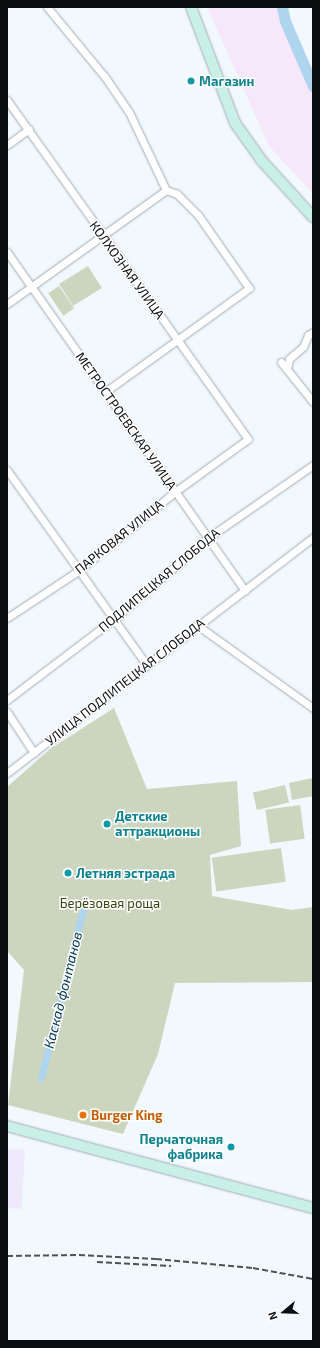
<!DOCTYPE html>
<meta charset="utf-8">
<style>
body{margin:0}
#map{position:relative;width:320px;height:1348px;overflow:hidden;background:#f1f8fe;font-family:"Exo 2",sans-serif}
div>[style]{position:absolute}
.commercial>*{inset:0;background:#eeeafc;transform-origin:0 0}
.industrial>*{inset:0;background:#f6e7fa}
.green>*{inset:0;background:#ccd6bf;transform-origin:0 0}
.canal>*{height:7px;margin:-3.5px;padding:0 3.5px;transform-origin:3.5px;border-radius:3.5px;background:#afd5ee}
.river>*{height:11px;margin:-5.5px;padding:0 5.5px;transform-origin:5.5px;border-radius:5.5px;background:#afd5ee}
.roads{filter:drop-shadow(0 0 1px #a4acb3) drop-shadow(0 0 1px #a4acb3)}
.minor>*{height:7px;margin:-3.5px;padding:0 3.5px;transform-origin:3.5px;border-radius:3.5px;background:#fff}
.secondary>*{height:10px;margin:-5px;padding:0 5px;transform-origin:5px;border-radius:5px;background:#c9f0e7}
.rail>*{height:2px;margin-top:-1px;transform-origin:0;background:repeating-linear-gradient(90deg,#4e5256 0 6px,transparent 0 9px)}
.dots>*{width:11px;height:11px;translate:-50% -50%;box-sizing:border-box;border:2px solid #fff;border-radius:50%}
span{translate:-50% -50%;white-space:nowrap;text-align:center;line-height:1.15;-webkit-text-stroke:3px #fff;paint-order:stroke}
.culture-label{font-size:13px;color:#0d838f;font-weight:700}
.left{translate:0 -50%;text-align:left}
.right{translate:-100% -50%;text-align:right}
.street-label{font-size:13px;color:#0b0e11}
.park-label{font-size:13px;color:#33450c}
.food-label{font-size:13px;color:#c56008;font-weight:700}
.water-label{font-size:14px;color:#033850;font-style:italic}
.frame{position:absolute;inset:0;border:8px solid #0b0e11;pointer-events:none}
.north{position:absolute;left:264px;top:1292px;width:40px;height:40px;-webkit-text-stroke:3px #fff;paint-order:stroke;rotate:251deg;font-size:11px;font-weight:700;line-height:16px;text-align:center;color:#0b0e11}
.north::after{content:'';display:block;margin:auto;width:14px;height:18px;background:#0b0e11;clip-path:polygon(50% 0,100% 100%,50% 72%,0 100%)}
</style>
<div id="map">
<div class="commercial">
<i style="left:7px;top:1149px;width:18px;height:59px;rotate:3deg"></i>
</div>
<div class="industrial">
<i style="clip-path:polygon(207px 7px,282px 7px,288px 33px,313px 92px,313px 194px,269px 146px)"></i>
</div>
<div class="green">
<i style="left:88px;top:266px;width:26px;height:34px;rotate:58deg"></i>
<i style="left:59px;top:286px;width:27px;height:13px;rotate:56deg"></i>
<i style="clip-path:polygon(114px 708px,147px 789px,237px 781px,241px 846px,210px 855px,212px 896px,292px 910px,313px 907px,313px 982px,175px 983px,158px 1054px,123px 1134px,8px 1105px,24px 970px,7px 951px,7px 787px,50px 749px)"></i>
<i style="clip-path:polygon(313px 778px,313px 796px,292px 800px,289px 783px)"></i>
<i style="left:285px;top:785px;width:18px;height:33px;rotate:77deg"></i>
<i style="left:300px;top:805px;width:34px;height:35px;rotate:82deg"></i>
<i style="left:281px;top:848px;width:34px;height:70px;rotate:82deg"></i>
</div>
<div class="canal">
<i style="left:41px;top:1078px;width:181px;rotate:-76deg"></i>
</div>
<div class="river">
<i style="left:282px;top:7px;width:14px;rotate:78deg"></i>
<i style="left:285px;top:21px;width:71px;rotate:66.7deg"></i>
</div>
<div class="roads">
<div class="minor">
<i style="left:47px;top:7px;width:91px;rotate:50.4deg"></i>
<i style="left:105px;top:77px;width:42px;rotate:55.6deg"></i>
<i style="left:129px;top:112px;width:86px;rotate:64.6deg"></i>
<i style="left:7px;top:100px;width:416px;rotate:54.6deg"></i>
<i style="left:248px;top:439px;width:89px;rotate:144.2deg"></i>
<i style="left:176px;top:491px;width:127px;rotate:140.8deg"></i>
<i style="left:78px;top:571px;width:85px;rotate:146.5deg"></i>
<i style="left:7px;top:145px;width:27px;rotate:-36deg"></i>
<i style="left:7px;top:252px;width:414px;rotate:54.9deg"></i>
<i style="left:7px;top:304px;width:196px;rotate:-35.6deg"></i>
<i style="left:281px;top:362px;width:51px;rotate:51.3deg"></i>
<i style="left:287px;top:369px;width:10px;rotate:-79deg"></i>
<i style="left:289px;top:359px;width:18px;rotate:-41deg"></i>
<i style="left:303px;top:347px;width:13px;rotate:-67deg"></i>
<i style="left:308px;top:335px;width:6px;rotate:-31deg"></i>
<i style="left:105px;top:392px;width:178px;rotate:-35.8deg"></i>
<i style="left:249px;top:288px;width:89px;rotate:-124.9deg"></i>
<i style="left:198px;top:215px;width:30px;rotate:-135deg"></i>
<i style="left:177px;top:194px;width:12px;rotate:-160deg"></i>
<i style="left:7px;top:470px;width:239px;rotate:54.4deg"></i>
<i style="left:197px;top:625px;width:143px;rotate:35.6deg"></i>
<i style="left:7px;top:700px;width:136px;rotate:-37.2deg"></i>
<i style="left:115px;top:618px;width:123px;rotate:-40.7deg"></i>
<i style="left:208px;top:538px;width:128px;rotate:-34.8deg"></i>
<i style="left:7px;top:712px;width:49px;rotate:56.6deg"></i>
<i style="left:7px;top:773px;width:386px;rotate:-37.6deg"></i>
</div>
<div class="secondary">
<i style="left:191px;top:7px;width:124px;rotate:69.2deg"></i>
<i style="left:235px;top:123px;width:47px;rotate:54.6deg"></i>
<i style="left:262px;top:161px;width:76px;rotate:47.7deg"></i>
<i style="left:7px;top:1126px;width:317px;rotate:15deg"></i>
</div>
</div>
<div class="rail">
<i style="left:7px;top:1256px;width:72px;rotate:-0.8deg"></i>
<i style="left:79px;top:1255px;width:77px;rotate:3deg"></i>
<i style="left:156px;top:1259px;width:97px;rotate:5.3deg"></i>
<i style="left:253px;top:1268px;width:61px;rotate:10.4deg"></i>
<i style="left:97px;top:1262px;width:74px;rotate:3.1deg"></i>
</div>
<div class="dots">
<i style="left:191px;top:81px;background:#0f9aa8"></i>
<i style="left:107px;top:824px;background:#0f9aa8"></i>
<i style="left:68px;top:873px;background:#0f9aa8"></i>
<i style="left:83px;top:1115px;background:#e8710a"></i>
<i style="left:231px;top:1147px;background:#0f9aa8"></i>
</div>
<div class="culture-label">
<span class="left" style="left:199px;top:81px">Магазин</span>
<span class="left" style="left:115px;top:824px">Детские<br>аттракционы</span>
<span class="left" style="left:76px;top:873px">Летняя эстрада</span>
<span class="right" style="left:223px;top:1147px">Перчаточная<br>фабрика</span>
</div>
<div class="street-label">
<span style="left:127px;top:270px;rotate:54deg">КОЛХОЗНАЯ УЛИЦА</span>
<span style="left:126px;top:421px;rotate:55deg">МЕТРОСТРОЕВСКАЯ УЛИЦА</span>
<span style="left:119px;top:537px;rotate:-39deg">ПАРКОВАЯ УЛИЦА</span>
<span style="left:159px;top:580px;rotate:-40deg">ПОДЛИПЕЦКАЯ СЛОБОДА</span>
<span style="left:125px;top:682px;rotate:-38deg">УЛИЦА ПОДЛИПЕЦКАЯ СЛОБОДА</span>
</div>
<div class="park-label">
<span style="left:110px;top:903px">Берёзовая роща</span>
</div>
<div class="food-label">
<span class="left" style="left:91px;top:1115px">Burger King</span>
</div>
<div class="water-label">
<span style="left:63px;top:990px;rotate:-76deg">Каскад фонтанов</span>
</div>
<div class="frame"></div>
<div class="north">N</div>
</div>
